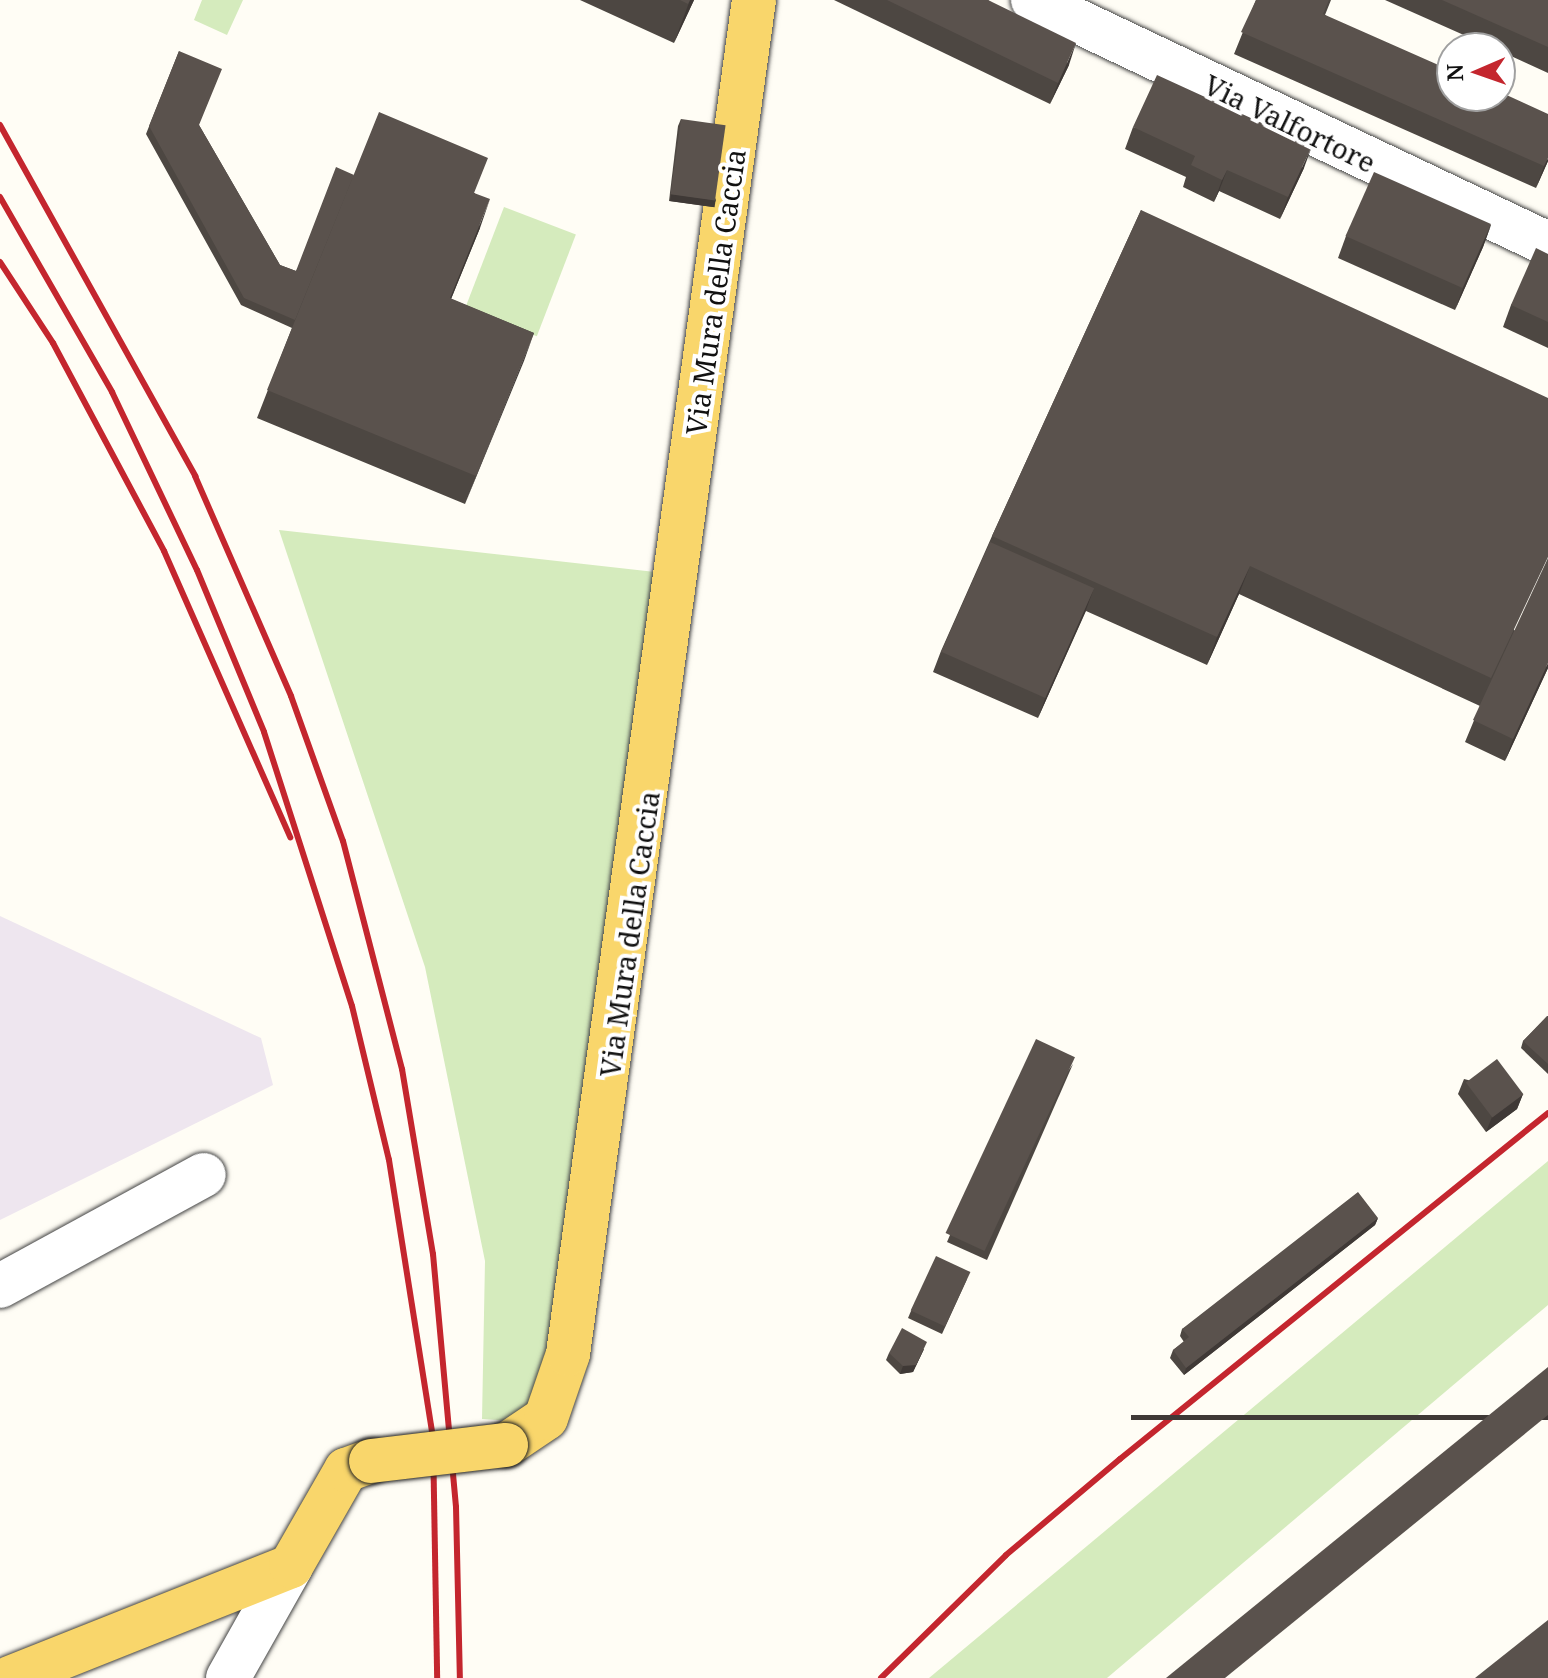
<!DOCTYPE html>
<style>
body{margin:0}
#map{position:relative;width:1548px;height:1678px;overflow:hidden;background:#fffdf5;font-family:"Noto Serif",serif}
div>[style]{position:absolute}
.industrial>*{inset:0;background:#eee6ef}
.green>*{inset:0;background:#d5ebbd;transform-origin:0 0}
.roads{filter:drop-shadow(0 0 2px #444) drop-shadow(0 0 2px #444)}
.minor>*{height:44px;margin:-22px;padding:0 22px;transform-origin:22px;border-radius:22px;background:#fff}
.major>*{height:44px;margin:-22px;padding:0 22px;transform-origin:22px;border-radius:22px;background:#f9d66b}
.rail>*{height:6px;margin:-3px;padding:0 3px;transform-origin:3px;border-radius:3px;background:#c4262e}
.bridges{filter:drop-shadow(0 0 2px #222) drop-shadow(0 0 2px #222)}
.major-bridge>*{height:44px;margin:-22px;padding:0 22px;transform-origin:22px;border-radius:22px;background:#f9d66b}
.wall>*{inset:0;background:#4d4742}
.shaded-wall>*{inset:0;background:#3f3936;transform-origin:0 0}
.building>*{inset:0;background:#5a524d;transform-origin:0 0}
span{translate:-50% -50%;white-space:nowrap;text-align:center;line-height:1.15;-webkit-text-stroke:8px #fff;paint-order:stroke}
.street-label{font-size:28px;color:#111}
.north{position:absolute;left:1436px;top:32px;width:80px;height:80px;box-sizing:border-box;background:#fff;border:2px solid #a0a0a0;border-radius:50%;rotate:268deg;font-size:22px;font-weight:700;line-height:32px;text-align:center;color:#111}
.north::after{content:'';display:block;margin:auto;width:28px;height:36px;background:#c4262e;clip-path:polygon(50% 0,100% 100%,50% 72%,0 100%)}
</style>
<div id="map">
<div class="industrial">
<i style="clip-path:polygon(0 916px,261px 1038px,273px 1085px,0 1220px)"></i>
</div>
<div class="green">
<i style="clip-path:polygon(202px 0,243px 0,227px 35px,194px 20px)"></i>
<i style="left:504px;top:207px;width:77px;height:109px;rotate:21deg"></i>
<i style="clip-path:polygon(279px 530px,664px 573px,541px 1397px,515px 1421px,482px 1419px,485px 1261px,425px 967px)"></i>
<i style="clip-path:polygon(1548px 1161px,1548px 1305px,1107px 1678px,929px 1678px)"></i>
</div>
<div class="roads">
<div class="minor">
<i style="left:1033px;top:0;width:570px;rotate:25.35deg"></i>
<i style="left:0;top:1286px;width:232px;rotate:-28.6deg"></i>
<i style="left:228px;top:1678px;width:129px;rotate:-60.6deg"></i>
</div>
<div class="major">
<i style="left:506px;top:1445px;width:48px;rotate:-34deg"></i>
<i style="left:546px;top:1418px;width:68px;rotate:-71deg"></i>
<i style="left:568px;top:1354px;width:1367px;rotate:-82.18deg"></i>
<i style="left:10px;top:1678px;width:302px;rotate:-21.7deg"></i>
<i style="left:291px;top:1566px;width:111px;rotate:-60.2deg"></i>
<i style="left:346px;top:1470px;width:27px;rotate:-20deg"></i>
</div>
</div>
<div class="rail">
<i style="left:0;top:125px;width:402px;rotate:60.9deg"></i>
<i style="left:195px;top:476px;width:240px;rotate:66.4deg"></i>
<i style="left:291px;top:696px;width:154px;rotate:70.3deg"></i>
<i style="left:343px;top:841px;width:236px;rotate:75.5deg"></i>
<i style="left:402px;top:1069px;width:188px;rotate:80.5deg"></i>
<i style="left:433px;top:1254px;width:254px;rotate:84.8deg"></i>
<i style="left:456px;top:1507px;width:171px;rotate:88.7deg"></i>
<i style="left:0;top:197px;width:225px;rotate:60.1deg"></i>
<i style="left:112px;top:392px;width:197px;rotate:64.5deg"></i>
<i style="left:197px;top:570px;width:175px;rotate:67.5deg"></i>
<i style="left:264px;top:732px;width:288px;rotate:72.2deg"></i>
<i style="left:352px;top:1006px;width:158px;rotate:76.5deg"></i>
<i style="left:389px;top:1160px;width:282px;rotate:81deg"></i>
<i style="left:433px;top:1439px;width:239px;rotate:89deg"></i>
<i style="left:0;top:262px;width:97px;rotate:56.8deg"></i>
<i style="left:53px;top:343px;width:236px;rotate:61.9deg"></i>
<i style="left:164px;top:551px;width:313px;rotate:66.2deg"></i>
<i style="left:881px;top:1678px;width:175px;rotate:-44.5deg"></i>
<i style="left:1006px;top:1555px;width:149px;rotate:-40.1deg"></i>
<i style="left:1120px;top:1459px;width:550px;rotate:-38.95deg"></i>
</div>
<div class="bridges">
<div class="major-bridge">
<i style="left:371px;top:1461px;width:136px;rotate:-6.8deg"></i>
</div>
</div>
<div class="wall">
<i style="clip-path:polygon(580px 0,694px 0,674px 43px)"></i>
<i style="clip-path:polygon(834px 0,988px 0,1069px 65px,1050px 104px)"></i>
<i style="clip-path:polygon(1256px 0,1331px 0,1325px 15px,1548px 161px,1536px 188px,1234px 54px)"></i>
<i style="clip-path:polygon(1385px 0,1548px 0,1548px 73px,1500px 51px,1500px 48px,1493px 48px)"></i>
<i style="clip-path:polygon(179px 51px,199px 125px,280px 265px,296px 271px,354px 175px,475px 193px,480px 228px,451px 299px,534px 333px,465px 504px,257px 418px,292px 328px,241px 305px,146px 134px)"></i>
<i style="clip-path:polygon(681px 119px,716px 200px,713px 207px,669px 201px,678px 126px)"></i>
<i style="clip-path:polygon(1133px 127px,1304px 168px,1280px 219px,1219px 191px,1214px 202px,1183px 187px,1186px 177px,1125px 149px)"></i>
<i style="clip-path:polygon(1141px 210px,1548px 668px,1505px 761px,1465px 742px,1480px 706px,1239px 594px,1207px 665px,1086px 611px,1038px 718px,933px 672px,941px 651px,992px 536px)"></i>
<i style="clip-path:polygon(1491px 225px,1483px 247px,1455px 310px,1338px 258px,1346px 236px)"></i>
<i style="clip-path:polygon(1548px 254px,1548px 348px,1503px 327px,1511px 305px)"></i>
<i style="clip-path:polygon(1548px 1016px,1548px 1074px,1521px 1048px,1523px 1041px)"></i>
<i style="clip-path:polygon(1073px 1064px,987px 1260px,947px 1242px,950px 1235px)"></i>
<i style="clip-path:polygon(1464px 1079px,1523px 1094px,1517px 1109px,1486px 1132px,1458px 1094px)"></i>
<i style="clip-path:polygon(1378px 1218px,1375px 1225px,1184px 1375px,1170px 1358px,1173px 1350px,1184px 1342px,1180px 1336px,1182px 1329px)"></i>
<i style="clip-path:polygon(967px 1279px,942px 1334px,908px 1318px,911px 1311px)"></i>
<i style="clip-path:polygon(924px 1349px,913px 1372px,900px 1374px,886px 1360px,889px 1353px)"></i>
</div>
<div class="shaded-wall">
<i style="clip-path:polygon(690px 0,694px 0,674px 43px)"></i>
<i style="clip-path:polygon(1076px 43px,1069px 65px,1050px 104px,1058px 83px)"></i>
<i style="clip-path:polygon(1312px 146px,1304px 168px,1280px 219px,1288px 197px)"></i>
<i style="clip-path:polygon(1548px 158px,1548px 161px,1536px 188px,1544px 166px)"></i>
<i style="clip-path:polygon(1227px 170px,1219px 191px,1214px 202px,1222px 180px)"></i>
<i style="left:671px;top:194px;width:45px;height:7px;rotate:8deg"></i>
<i style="clip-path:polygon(490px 199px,480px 228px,440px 326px,450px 298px)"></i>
<i style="clip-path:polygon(1491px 225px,1483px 247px,1455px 310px,1463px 288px)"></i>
<i style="clip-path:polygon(534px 333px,524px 361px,465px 504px,476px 476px)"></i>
<i style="clip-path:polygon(1250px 566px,1239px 594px,1207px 665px,1217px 637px)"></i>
<i style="clip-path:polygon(1094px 588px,1086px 610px,1038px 718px,1046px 696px)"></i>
<i style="clip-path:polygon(1548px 663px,1548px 668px,1505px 761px,1513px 739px)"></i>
<i style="clip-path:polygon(1523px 1094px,1517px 1109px,1486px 1132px,1492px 1117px)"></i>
<i style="clip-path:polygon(1378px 1218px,1375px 1225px,1184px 1375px,1186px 1368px)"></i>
<i style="clip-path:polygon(924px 1349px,913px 1372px,900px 1374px,903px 1366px)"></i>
<i style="left:1548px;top:1415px;width:5px;height:417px;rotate:90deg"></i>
</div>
<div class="building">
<i style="clip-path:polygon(680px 0,690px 0,688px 4px)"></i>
<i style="clip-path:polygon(887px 0,988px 0,1076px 43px,1058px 83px)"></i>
<i style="clip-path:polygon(1256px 0,1329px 0,1323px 14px,1452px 71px,1452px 96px,1500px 96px,1500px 92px,1548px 114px,1548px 158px,1544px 166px,1241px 32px)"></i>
<i style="clip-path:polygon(1442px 0,1548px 0,1548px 47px)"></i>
<i style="clip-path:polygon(179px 51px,222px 69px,199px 125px,280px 265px,296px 271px,336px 167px,354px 175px,295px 320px,244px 298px,149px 126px)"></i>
<i style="clip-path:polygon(1157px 75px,1312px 146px,1288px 197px,1227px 170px,1222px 180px,1191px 165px,1195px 156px,1133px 127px)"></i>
<i style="clip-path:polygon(379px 112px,488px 158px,474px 193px,490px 199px,450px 298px,534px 333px,476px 476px,267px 390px)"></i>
<i style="left:681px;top:119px;width:45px;height:76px;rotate:8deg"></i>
<i style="left:1374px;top:172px;width:128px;height:70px;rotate:24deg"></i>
<i style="clip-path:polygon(1141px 210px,1548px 398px,1548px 557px,1491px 678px,1250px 566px,1217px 637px,992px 536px)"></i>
<i style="clip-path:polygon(1536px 248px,1548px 254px,1548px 322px,1511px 305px)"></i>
<i style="left:990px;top:542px;width:114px;height:120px;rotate:24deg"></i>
<i style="clip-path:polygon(1548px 558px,1548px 663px,1513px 739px,1473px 720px)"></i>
<i style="clip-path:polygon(1547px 1016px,1548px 1016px,1548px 1064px,1523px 1041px)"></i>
<i style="left:1036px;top:1039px;width:43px;height:214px;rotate:25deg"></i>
<i style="left:1497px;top:1059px;width:44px;height:39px;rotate:53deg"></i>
<i style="clip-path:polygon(1358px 1192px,1378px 1218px,1186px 1368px,1173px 1350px,1189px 1337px,1182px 1329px)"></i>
<i style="left:936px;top:1256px;width:38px;height:60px;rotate:25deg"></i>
<i style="clip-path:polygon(902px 1328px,927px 1342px,916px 1365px,903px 1366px,889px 1353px)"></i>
<i style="clip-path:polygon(1548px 1367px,1548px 1415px,1225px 1678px,1166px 1678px)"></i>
<i style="clip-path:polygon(1548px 1620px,1548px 1678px,1475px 1678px)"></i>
</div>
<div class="street-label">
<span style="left:1290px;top:123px;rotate:26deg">Via Valfortore</span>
<span style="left:715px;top:292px;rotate:-82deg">Via Mura della Caccia</span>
<span style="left:629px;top:934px;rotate:-82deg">Via Mura della Caccia</span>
</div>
<div class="north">N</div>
</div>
